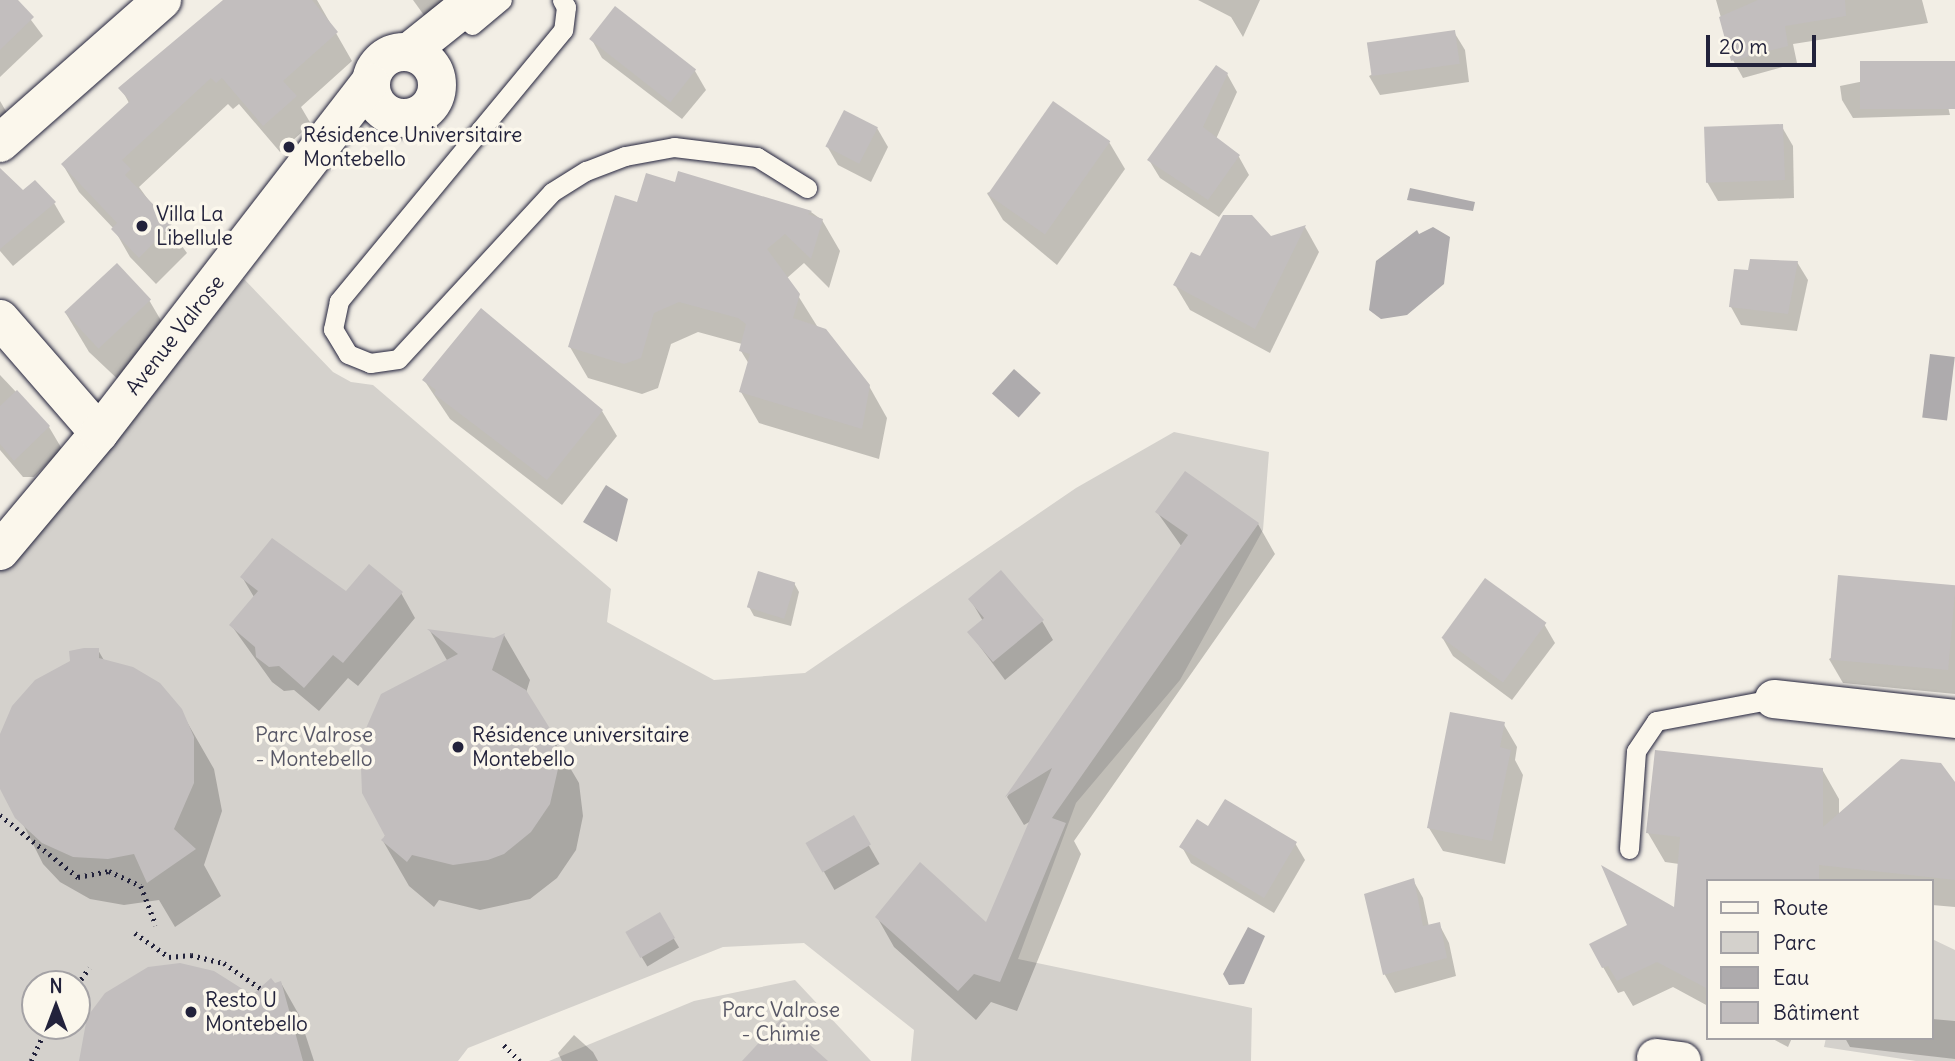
<!DOCTYPE html>
<meta charset="utf-8">
<style>
body{margin:0}
#map{position:relative;width:1955px;height:1061px;overflow:hidden;background:#f2eee5;font-family:Delius,sans-serif}
div>[style]{position:absolute}
.green>*{inset:0;background:#d4d1cc}
.water>*{inset:0;background:#aeabad;transform-origin:0 0}
.shadow>*{inset:0;background:#0003;transform-origin:0 0}
.building>*{inset:0;background:#c2bebe;transform-origin:0 0}
.path>*{height:4.5px;margin-top:-2.25px;transform-origin:0;background:repeating-linear-gradient(90deg,#22223b 0 2px,transparent 0 7px)}
.roads{filter:drop-shadow(0 0 2px #22223b) drop-shadow(0 0 2px #22223b)}
.service>*{height:19px;margin:-9.5px;padding:0 9.5px;transform-origin:9.5px;border-radius:9.5px;background:#fbf7ec}
.minor>*{height:38px;margin:-19px;padding:0 19px;transform-origin:19px;border-radius:19px;background:#fbf7ec}
.minor>.ring{margin:-19px;padding:0;box-sizing:content-box;background:none;border:38px solid #fbf7ec;border-radius:50%}
.dots>*{width:19px;height:19px;translate:-50% -50%;box-sizing:border-box;border:4px solid #fbf7ec;border-radius:50%}
span{translate:-50% -50%;white-space:nowrap;text-align:center;line-height:1.15;-webkit-text-stroke:7px #fbf7ec;paint-order:stroke}
.poi-label{font-size:21px;color:#22223b}
.left{translate:0 -50%;text-align:left}
.street-label{font-size:21px;color:#22223b}
.park-label{font-size:21px;color:#575766}
.legend{position:absolute;left:1706px;top:879px;width:228px;height:161px;box-sizing:border-box;background:#fbf7ec;border:2px solid #a4a2a5;margin:0;padding:9px 12px;list-style:none;font-size:21px;color:#22223b}
.legend li{display:flex;align-items:center;gap:14px;height:35px}
.legend b{width:35px;border:2px solid #a4a2a5}
.north{position:absolute;left:21px;top:970px;width:70px;height:70px;box-sizing:border-box;background:#fbf7ec;border:2px solid #a4a2a5;border-radius:50%;rotate:0deg;font-size:19px;font-weight:700;line-height:28px;text-align:center;color:#22223b}
.north::after{content:'';display:block;margin:auto;width:24px;height:32px;background:#22223b;clip-path:polygon(50% 0,100% 100%,50% 72%,0 100%)}
.scale{position:absolute;left:1706px;top:35px;width:110px;height:32px;box-sizing:border-box;border:4px solid #22223b;border-top:0;padding-left:9px;font-size:21px;line-height:24px;white-space:nowrap;color:#22223b;-webkit-text-stroke:5px #fbf7ec;paint-order:stroke}
</style>
<div id="map">
<div class="green">
<i style="clip-path:polygon(evenodd,244px 279px,333px 372px,351px 382px,373px 385px,611px 589px,607px 622px,714px 680px,805px 673px,1076px 488px,1174px 432px,1269px 452px,1263px 530px,1180px 680px,1076px 803px,1018px 959px,1252px 1008px,1251px 1061px,911px 1061px,914px 1030px,804px 943px,723px 947px,468px 1048px,458px 1061px,0 1061px,0 570px,244px 279px,35px 984px,77px 984px,77px 1026px,35px 1026px,35px 984px)"></i>
<i style="clip-path:polygon(1932px 939px,1955px 950px,1955px 1061px,1916px 1061px,1824px 1047px,1826px 1038px,1932px 1038px)"></i>
<i style="clip-path:polygon(795px 980px,871px 1061px,549px 1061px,694px 1001px)"></i>
</div>
<div class="water">
<i style="clip-path:polygon(1410px 188px,1475px 202px,1473px 211px,1407px 200px)"></i>
<i style="clip-path:polygon(1433px 227px,1450px 237px,1444px 284px,1407px 315px,1381px 319px,1369px 310px,1376px 261px,1417px 230px,1419px 234px)"></i>
<i style="left:1930px;top:354px;width:25px;height:64px;rotate:7deg"></i>
<i style="left:1014px;top:369px;width:36px;height:33px;rotate:42deg"></i>
<i style="clip-path:polygon(606px 485px,628px 499px,617px 542px,583px 522px)"></i>
<i style="clip-path:polygon(1248px 927px,1265px 936px,1244px 984px,1229px 985px,1223px 974px)"></i>
</div>
<div class="shadow">
<i style="clip-path:polygon(0 0,16px 0,43px 36px,0 77px)"></i>
<i style="clip-path:polygon(237px 0,317px 0,352px 61px,301px 107px,311px 124px,280px 152px,239px 104px,233px 109px,228px 104px,139px 187px,187px 253px,156px 284px,130px 257px,114px 229px,79px 192px,63px 165px,129px 103px,121px 88px)"></i>
<i style="clip-path:polygon(413px 0,464px 0,431px 25px)"></i>
<i style="clip-path:polygon(1198px 0,1260px 0,1243px 37px,1231px 17px)"></i>
<i style="clip-path:polygon(1716px 0,1922px 0,1928px 23px,1793px 44px,1797px 63px,1743px 78px,1733px 60px)"></i>
<i style="clip-path:polygon(616px 9px,695px 71px,706px 90px,682px 119px,602px 58px,592px 40px)"></i>
<i style="clip-path:polygon(1454px 32px,1465px 50px,1469px 82px,1380px 95px,1369px 76px)"></i>
<i style="clip-path:polygon(1932px 67px,1943px 86px,1950px 115px,1853px 118px,1842px 100px,1840px 86px)"></i>
<i style="clip-path:polygon(1227px 74px,1237px 92px,1216px 139px,1239px 157px,1249px 175px,1219px 217px,1160px 178px,1149px 160px)"></i>
<i style="clip-path:polygon(0 101px,10px 118px,0 127px)"></i>
<i style="clip-path:polygon(1782px 127px,1793px 146px,1794px 198px,1718px 201px,1707px 182px)"></i>
<i style="clip-path:polygon(877px 128px,888px 147px,871px 182px,838px 165px,827px 146px)"></i>
<i style="clip-path:polygon(1109px 142px,1125px 169px,1057px 265px,1003px 220px,987px 193px)"></i>
<i style="clip-path:polygon(680px 173px,811px 212px,822px 220px,840px 251px,829px 288px,804px 263px,787px 278px,817px 326px,869px 386px,887px 418px,879px 459px,759px 423px,741px 392px,749px 364px,741px 351px,742px 344px,698px 332px,671px 344px,658px 388px,642px 394px,588px 378px,570px 347px,638px 204px,676px 184px)"></i>
<i style="clip-path:polygon(23px 192px,54px 203px,65px 222px,13px 266px,0 251px,0 195px)"></i>
<i style="clip-path:polygon(1305px 227px,1319px 252px,1270px 353px,1190px 310px,1175px 285px,1201px 259px)"></i>
<i style="clip-path:polygon(1797px 262px,1808px 280px,1797px 331px,1741px 325px,1731px 307px)"></i>
<i style="clip-path:polygon(149px 300px,173px 341px,125px 386px,89px 352px,65px 312px)"></i>
<i style="clip-path:polygon(0 375px,49px 427px,62px 449px,34px 477px,23px 477px,0 450px)"></i>
<i style="clip-path:polygon(424px 380px,602px 411px,617px 436px,562px 505px,450px 419px)"></i>
<i style="clip-path:polygon(1185px 473px,1258px 524px,1275px 554px,1074px 841px,1081px 854px,1017px 1011px,991px 1002px,976px 1020px,894px 947px,877px 917px,987px 925px,1031px 821px,1024px 825px,1007px 797px,1182px 547px,1157px 512px)"></i>
<i style="clip-path:polygon(242px 577px,346px 594px,401px 593px,415px 618px,358px 686px,348px 678px,319px 711px,294px 690px,284px 691px,272px 682px,231px 625px,254px 597px)"></i>
<i style="clip-path:polygon(794px 583px,799px 592px,791px 626px,754px 616px,749px 607px)"></i>
<i style="clip-path:polygon(1955px 588px,1955px 694px,1843px 683px,1829px 659px)"></i>
<i style="clip-path:polygon(970px 599px,1042px 621px,1053px 640px,1005px 680px,969px 632px,983px 621px)"></i>
<i style="clip-path:polygon(1544px 624px,1555px 643px,1512px 700px,1453px 656px,1442px 637px)"></i>
<i style="clip-path:polygon(430px 631px,494px 640px,504px 635px,530px 680px,526px 693px,579px 783px,583px 816px,576px 850px,557px 878px,530px 899px,480px 910px,439px 900px,434px 907px,409px 886px,383px 841px,448px 662px)"></i>
<i style="clip-path:polygon(98px 650px,105px 662px,187px 722px,214px 769px,222px 811px,204px 865px,221px 896px,175px 927px,159px 900px,124px 905px,90px 899px,60px 882px,43px 864px,0 778px,0 763px)"></i>
<i style="clip-path:polygon(1503px 723px,1517px 747px,1515px 760px,1523px 775px,1505px 864px,1443px 851px,1429px 828px)"></i>
<i style="clip-path:polygon(1822px 769px,1839px 799px,1839px 815px,1955px 785px,1955px 907px,1932px 905px,1932px 881px,1708px 881px,1708px 938px,1697px 937px,1708px 943px,1708px 1006px,1673px 987px,1633px 1006px,1624px 991px,1618px 993px,1603px 967px,1692px 935px,1679px 864px,1665px 862px,1648px 833px)"></i>
<i style="left:853px;top:818px;width:53px;height:52px;rotate:60deg"></i>
<i style="clip-path:polygon(1209px 828px,1295px 843px,1305px 860px,1274px 913px,1191px 863px,1182px 847px)"></i>
<i style="clip-path:polygon(1413px 880px,1423px 898px,1429px 927px,1439px 924px,1449px 943px,1456px 976px,1395px 993px,1385px 975px,1366px 896px)"></i>
<i style="left:659px;top:914px;width:39px;height:37px;rotate:59deg"></i>
<i style="clip-path:polygon(281px 983px,299px 1015px,314px 1061px,83px 1061px)"></i>
<i style="clip-path:polygon(1932px 1019px,1955px 1021px,1955px 1059px,1850px 1047px,1845px 1038px,1932px 1038px)"></i>
<i style="clip-path:polygon(574px 1035px,593px 1052px,598px 1061px,562px 1061px,558px 1053px)"></i>
<i style="clip-path:polygon(1771px 1038px,1792px 1038px,1788px 1047px)"></i>
</div>
<div class="building">
<i style="clip-path:polygon(0 0,18px 0,34px 17px,0 50px)"></i>
<i style="clip-path:polygon(223px 0,312px 0,338px 32px,283px 81px,297px 96px,263px 126px,222px 78px,216px 83px,211px 78px,122px 160px,131px 169px,125px 175px,172px 224px,139px 258px,111px 229px,117px 223px,61px 164px,130px 101px,118px 88px)"></i>
<i style="clip-path:polygon(1758px 0,1845px 0,1846px 16px,1785px 26px,1788px 46px,1731px 61px,1719px 17px)"></i>
<i style="left:615px;top:6px;width:103px;height:42px;rotate:38deg"></i>
<i style="left:1455px;top:30px;width:34px;height:89px;rotate:82deg"></i>
<i style="left:1955px;top:61px;width:48px;height:95px;rotate:90deg"></i>
<i style="clip-path:polygon(1216px 65px,1228px 73px,1203px 127px,1240px 155px,1208px 200px,1147px 160px)"></i>
<i style="left:1053px;top:101px;width:70px;height:114px;rotate:35deg"></i>
<i style="left:844px;top:110px;width:38px;height:41px;rotate:27deg"></i>
<i style="left:1783px;top:124px;width:56px;height:79px;rotate:88deg"></i>
<i style="clip-path:polygon(0 168px,23px 190px,35px 180px,56px 202px,0 249px)"></i>
<i style="clip-path:polygon(678px 171px,812px 211px,808px 214px,823px 219px,811px 259px,785px 234px,767px 249px,800px 294px,793px 318px,826px 329px,870px 385px,862px 429px,739px 392px,750px 354px,739px 351px,746px 324px,738px 318px,679px 302px,654px 313px,641px 358px,624px 364px,568px 347px,615px 195px,637px 202px,646px 173px,675px 182px)"></i>
<i style="clip-path:polygon(1223px 215px,1252px 215px,1271px 236px,1306px 225px,1255px 329px,1173px 285px,1191px 252px,1200px 256px)"></i>
<i style="clip-path:polygon(1750px 259px,1798px 261px,1788px 314px,1729px 307px,1734px 269px,1748px 270px)"></i>
<i style="left:117px;top:263px;width:50px;height:72px;rotate:47deg"></i>
<i style="clip-path:polygon(481px 308px,603px 410px,547px 480px,434px 394px,436px 390px,422px 380px)"></i>
<i style="clip-path:polygon(17px 390px,50px 426px,14px 461px,0 444px,0 406px)"></i>
<i style="clip-path:polygon(1185px 471px,1259px 523px,1052px 818px,1066px 823px,1000px 982px,974px 974px,958px 991px,875px 917px,920px 862px,986px 922px,1052px 768px,1005px 797px,1188px 535px,1155px 512px)"></i>
<i style="clip-path:polygon(272px 538px,346px 591px,369px 564px,403px 592px,343px 663px,333px 655px,304px 688px,279px 666px,269px 667px,256px 657px,255px 647px,229px 625px,258px 591px,240px 577px)"></i>
<i style="clip-path:polygon(1001px 570px,1044px 620px,993px 662px,967px 632px,984px 618px,968px 599px)"></i>
<i style="left:758px;top:571px;width:39px;height:38px;rotate:17deg"></i>
<i style="left:1838px;top:575px;width:118px;height:85px;rotate:5deg"></i>
<i style="left:1485px;top:578px;width:76px;height:74px;rotate:36deg"></i>
<i style="clip-path:polygon(427px 629px,494px 638px,505px 633px,492px 670px,526px 690px,554px 735px,558px 769px,550px 804px,531px 832px,504px 854px,488px 860px,453px 865px,412px 855px,407px 862px,381px 840px,385px 836px,362px 793px,360px 742px,381px 694px,458px 654px)"></i>
<i style="clip-path:polygon(84px 648px,99px 648px,99px 658px,133px 667px,160px 683px,182px 709px,194px 737px,194px 783px,174px 829px,196px 849px,147px 883px,134px 854px,108px 859px,73px 857px,42px 843px,15px 818px,0 789px,0 734px,12px 706px,35px 680px,70px 661px,69px 651px)"></i>
<i style="clip-path:polygon(1450px 712px,1505px 722px,1500px 747px,1511px 750px,1492px 841px,1427px 828px)"></i>
<i style="clip-path:polygon(1655px 750px,1823px 768px,1823px 827px,1901px 759px,1941px 763px,1955px 782px,1955px 880px,1819px 865px,1819px 881px,1708px 881px,1708px 989px,1657px 962px,1617px 981px,1608px 966px,1602px 968px,1589px 944px,1627px 925px,1601px 865px,1674px 907px,1680px 837px,1646px 833px)"></i>
<i style="clip-path:polygon(1225px 799px,1297px 842px,1264px 898px,1179px 847px,1197px 819px,1208px 826px)"></i>
<i style="left:854px;top:815px;width:34px;height:56px;rotate:60deg"></i>
<i style="clip-path:polygon(1414px 878px,1423px 926px,1440px 922px,1447px 958px,1383px 975px,1364px 894px)"></i>
<i style="left:660px;top:912px;width:30px;height:40px;rotate:60deg"></i>
<i style="clip-path:polygon(180px 963px,214px 971px,252px 995px,271px 978px,275px 983px,281px 981px,303px 1061px,79px 1061px,87px 1017px,105px 993px,148px 967px)"></i>
<i style="clip-path:polygon(781px 1019px,828px 1061px,742px 1061px)"></i>
</div>
<div class="path">
<i style="left:0;top:815px;width:100px;rotate:38.5deg"></i>
<i style="left:78px;top:877px;width:32px;rotate:-11deg"></i>
<i style="left:109px;top:871px;width:35px;rotate:25deg"></i>
<i style="left:141px;top:886px;width:42px;rotate:69deg"></i>
<i style="left:135px;top:933px;width:42px;rotate:35.2deg"></i>
<i style="left:169px;top:957px;width:22px;rotate:-5deg"></i>
<i style="left:191px;top:955px;width:34px;rotate:14deg"></i>
<i style="left:224px;top:963px;width:44px;rotate:34.8deg"></i>
<i style="left:77px;top:985px;width:21px;rotate:-55deg"></i>
<i style="left:504px;top:1045px;width:23px;rotate:45deg"></i>
<i style="left:31px;top:1061px;width:38px;rotate:-65deg"></i>
</div>
<div class="roads">
<div class="service">
<i style="left:562px;top:0;width:8px;rotate:60deg"></i>
<i style="left:566px;top:7px;width:23px;rotate:97deg"></i>
<i style="left:563px;top:30px;width:352px;rotate:129.6deg"></i>
<i style="left:339px;top:301px;width:29px;rotate:102deg"></i>
<i style="left:333px;top:329px;width:29px;rotate:59deg"></i>
<i style="left:348px;top:354px;width:24px;rotate:22deg"></i>
<i style="left:370px;top:363px;width:28px;rotate:-8deg"></i>
<i style="left:398px;top:359px;width:227px;rotate:-47.3deg"></i>
<i style="left:552px;top:192px;width:40px;rotate:-32deg"></i>
<i style="left:586px;top:171px;width:42px;rotate:-21deg"></i>
<i style="left:625px;top:156px;width:50px;rotate:-10.4deg"></i>
<i style="left:674px;top:147px;width:84px;rotate:6.9deg"></i>
<i style="left:757px;top:157px;width:59px;rotate:31.8deg"></i>
<i style="left:472px;top:25px;width:39px;rotate:-40deg"></i>
<i style="left:1629px;top:849px;width:98px;rotate:-85.9deg"></i>
<i style="left:1636px;top:751px;width:36px;rotate:-56deg"></i>
<i style="left:1656px;top:721px;width:120px;rotate:-10.6deg"></i>
</div>
<div class="minor">
<i class="ring" style="left:371px;top:52px;width:28px;height:28px"></i>
<i style="left:409px;top:52px;width:83px;rotate:-38.7deg"></i>
<i style="left:0;top:143px;width:216px;rotate:-41.4deg"></i>
<i style="left:0;top:319px;width:151px;rotate:49deg"></i>
<i style="left:0;top:551px;width:154px;rotate:-50deg"></i>
<i style="left:99px;top:433px;width:443px;rotate:-52.3deg"></i>
<i style="left:1774px;top:699px;width:182px;rotate:6.3deg"></i>
<i style="left:1656px;top:1058px;width:26px;rotate:7deg"></i>
</div>
</div>
<div class="dots">
<i style="left:289px;top:147px;background:#22223b"></i>
<i style="left:142px;top:226px;background:#22223b"></i>
<i style="left:458px;top:747px;background:#22223b"></i>
<i style="left:191px;top:1012px;background:#22223b"></i>
</div>
<div class="poi-label">
<span class="left" style="left:303px;top:147px">Résidence Universitaire<br>Montebello</span>
<span class="left" style="left:156px;top:226px">Villa La<br>Libellule</span>
<span class="left" style="left:472px;top:747px">Résidence universitaire<br>Montebello</span>
<span class="left" style="left:205px;top:1012px">Resto U<br>Montebello</span>
</div>
<div class="street-label">
<span style="left:175px;top:335px;rotate:-52deg">Avenue Valrose</span>
</div>
<div class="park-label">
<span style="left:314px;top:747px">Parc Valrose<br>- Montebello</span>
<span style="left:781px;top:1022px">Parc Valrose<br>- Chimie</span>
</div>
<ul class="legend">
<li><b style="height:9px;background:#fbf7ec"></b>Route</li>
<li><b style="height:19px;background:#d4d1cc"></b>Parc</li>
<li><b style="height:19px;background:#aeabad"></b>Eau</li>
<li><b style="height:19px;background:#c2bebe"></b>Bâtiment</li>
</ul>
<div class="north">N</div>
<div class="scale">20 m</div>
</div>
